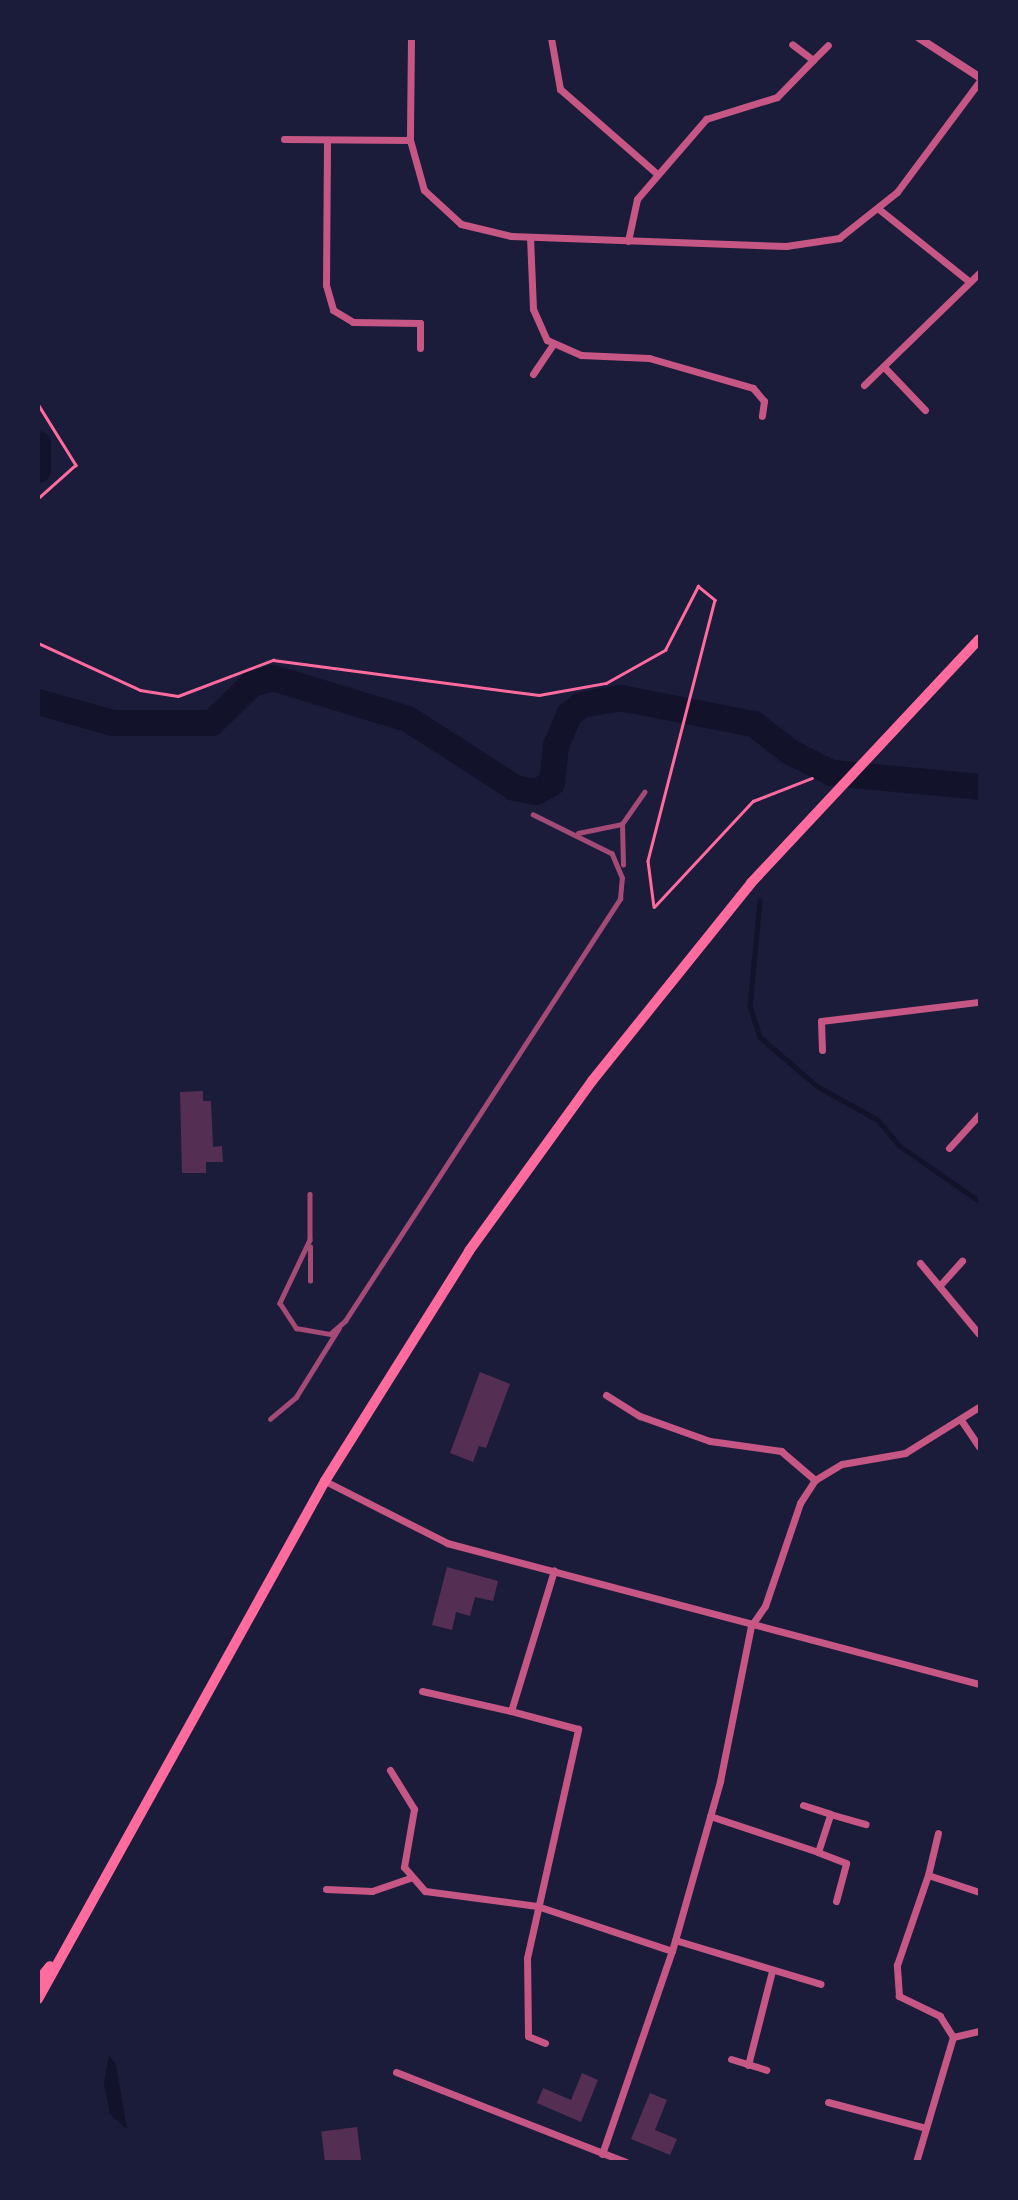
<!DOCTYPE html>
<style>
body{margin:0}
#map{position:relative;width:1018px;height:2200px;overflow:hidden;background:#1b1b3a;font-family:Karla,sans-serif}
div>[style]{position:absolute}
.water>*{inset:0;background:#12122b}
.stream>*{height:4.5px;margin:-2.25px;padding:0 2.25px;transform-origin:2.25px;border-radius:2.25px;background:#12122b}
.river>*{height:26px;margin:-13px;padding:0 13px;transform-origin:13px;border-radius:13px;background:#12122b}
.building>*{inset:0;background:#542f53;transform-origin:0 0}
.path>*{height:2.5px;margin:-1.25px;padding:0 1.25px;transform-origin:1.25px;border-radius:1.25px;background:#ff6b9d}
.minor>*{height:7px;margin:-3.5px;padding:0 3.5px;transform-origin:3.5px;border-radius:3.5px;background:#c65784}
.tertiary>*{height:8px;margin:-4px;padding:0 4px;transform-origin:4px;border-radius:4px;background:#c65784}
.primary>*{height:10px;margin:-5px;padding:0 5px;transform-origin:5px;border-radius:5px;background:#ff6b9d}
.rail>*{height:4.5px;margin:-2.25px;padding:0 2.25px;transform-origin:2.25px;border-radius:2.25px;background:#a44b75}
span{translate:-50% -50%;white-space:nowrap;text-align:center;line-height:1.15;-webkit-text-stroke:6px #1b1b3a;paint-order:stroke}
.frame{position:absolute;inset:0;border:40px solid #1b1b3a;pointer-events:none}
</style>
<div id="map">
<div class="water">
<i style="clip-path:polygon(109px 2055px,116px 2065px,127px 2129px,110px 2114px,104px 2083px)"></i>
</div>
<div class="stream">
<i style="left:760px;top:901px;width:105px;rotate:95.4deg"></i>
<i style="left:750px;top:1006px;width:33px;rotate:72deg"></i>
<i style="left:760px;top:1037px;width:75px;rotate:40.7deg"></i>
<i style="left:817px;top:1086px;width:70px;rotate:29.1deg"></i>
<i style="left:878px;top:1120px;width:34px;rotate:50deg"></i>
<i style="left:900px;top:1146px;width:96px;rotate:34.8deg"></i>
</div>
<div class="river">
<i style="left:38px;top:444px;width:26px;rotate:90deg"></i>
<i style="left:38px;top:702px;width:78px;rotate:15.6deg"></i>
<i style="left:113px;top:723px;width:99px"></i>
<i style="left:212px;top:723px;width:56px;rotate:-44.3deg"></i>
<i style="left:252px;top:684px;width:22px;rotate:-16deg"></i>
<i style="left:273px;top:678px;width:141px;rotate:16.9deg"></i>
<i style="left:408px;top:719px;width:127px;rotate:32.8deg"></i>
<i style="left:515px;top:788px;width:21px;rotate:11deg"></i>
<i style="left:536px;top:792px;width:18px;rotate:-29deg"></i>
<i style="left:552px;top:783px;width:37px;rotate:-84deg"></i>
<i style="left:556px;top:746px;width:34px;rotate:-67deg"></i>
<i style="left:569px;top:715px;width:16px;rotate:-40deg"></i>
<i style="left:581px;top:705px;width:41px;rotate:-9.9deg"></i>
<i style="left:621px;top:698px;width:136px;rotate:11.1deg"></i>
<i style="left:754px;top:724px;width:46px;rotate:37.9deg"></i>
<i style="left:790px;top:752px;width:47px;rotate:26.6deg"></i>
<i style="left:832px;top:773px;width:148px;rotate:5.4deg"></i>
</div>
<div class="building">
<i style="clip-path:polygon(203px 1091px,203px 1101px,211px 1101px,213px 1147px,222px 1146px,223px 1162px,206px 1162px,206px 1173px,182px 1173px,180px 1092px)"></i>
<i style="clip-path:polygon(480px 1372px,510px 1384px,486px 1448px,479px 1446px,473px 1462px,450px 1453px)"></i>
<i style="clip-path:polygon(447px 1567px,498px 1581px,493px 1601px,475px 1597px,470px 1616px,456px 1612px,452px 1630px,432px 1625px)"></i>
<i style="clip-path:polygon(582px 2073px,598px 2080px,581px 2122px,537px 2103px,543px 2088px,571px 2100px)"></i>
<i style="clip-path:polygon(650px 2093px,667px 2100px,655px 2130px,677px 2139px,670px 2155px,631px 2139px)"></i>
<i style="left:357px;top:2127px;width:35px;height:36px;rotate:83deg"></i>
</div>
<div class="path">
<i style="left:38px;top:404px;width:72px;rotate:58.1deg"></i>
<i style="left:76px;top:465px;width:51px;rotate:138.2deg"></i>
<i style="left:38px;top:643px;width:112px;rotate:24.7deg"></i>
<i style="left:140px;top:690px;width:38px;rotate:9deg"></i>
<i style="left:178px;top:696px;width:102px;rotate:-20.8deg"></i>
<i style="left:273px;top:660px;width:268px;rotate:7.5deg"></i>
<i style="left:539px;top:695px;width:68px;rotate:-10.2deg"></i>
<i style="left:606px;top:683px;width:68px;rotate:-29.2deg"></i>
<i style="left:665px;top:650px;width:72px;rotate:-62.7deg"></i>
<i style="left:698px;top:586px;width:22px;rotate:39deg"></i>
<i style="left:715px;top:600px;width:269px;rotate:104.4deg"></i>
<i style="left:648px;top:861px;width:46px;rotate:82.6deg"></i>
<i style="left:654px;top:907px;width:145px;rotate:-47deg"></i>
<i style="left:753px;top:801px;width:63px;rotate:-21.3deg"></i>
</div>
<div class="minor">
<i style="left:411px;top:38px;width:102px;rotate:90.6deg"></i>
<i style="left:410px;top:140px;width:52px;rotate:74.4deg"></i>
<i style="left:424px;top:190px;width:50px;rotate:42.6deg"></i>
<i style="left:461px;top:224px;width:51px;rotate:13.5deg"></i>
<i style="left:511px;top:236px;width:275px;rotate:2.1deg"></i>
<i style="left:786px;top:246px;width:54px;rotate:-8.6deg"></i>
<i style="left:839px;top:238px;width:74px;rotate:-38.4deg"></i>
<i style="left:897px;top:192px;width:137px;rotate:-53.3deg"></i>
<i style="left:551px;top:38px;width:52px;rotate:80deg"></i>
<i style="left:560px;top:89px;width:129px;rotate:41.2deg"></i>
<i style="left:813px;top:60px;width:21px;rotate:-45deg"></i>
<i style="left:284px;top:139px;width:126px;rotate:0.5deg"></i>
<i style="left:327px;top:142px;width:143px;rotate:90.4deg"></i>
<i style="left:326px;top:285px;width:26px;rotate:74deg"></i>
<i style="left:333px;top:310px;width:23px;rotate:31deg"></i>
<i style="left:353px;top:322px;width:67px;rotate:0.9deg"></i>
<i style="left:420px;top:323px;width:25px;rotate:90deg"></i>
<i style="left:880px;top:210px;width:115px;rotate:38.7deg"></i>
<i style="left:530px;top:237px;width:72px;rotate:87.6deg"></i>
<i style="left:533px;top:309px;width:34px;rotate:66deg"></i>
<i style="left:547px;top:340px;width:37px;rotate:24deg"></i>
<i style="left:581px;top:355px;width:68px;rotate:2.5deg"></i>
<i style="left:649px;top:358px;width:108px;rotate:16.1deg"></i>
<i style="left:753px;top:388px;width:17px;rotate:50deg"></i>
<i style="left:764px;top:401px;width:15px;rotate:98deg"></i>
<i style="left:628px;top:241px;width:43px;rotate:-77.9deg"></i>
<i style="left:637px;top:199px;width:106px;rotate:-49.2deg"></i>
<i style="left:706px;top:119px;width:74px;rotate:-17.2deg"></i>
<i style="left:777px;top:97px;width:52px;rotate:-45.8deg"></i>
<i style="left:813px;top:60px;width:26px;rotate:-143deg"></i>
<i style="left:885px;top:368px;width:58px;rotate:46.4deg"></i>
<i style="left:533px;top:374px;width:36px;rotate:-56deg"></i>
<i style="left:864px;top:385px;width:161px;rotate:-44.2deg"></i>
<i style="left:822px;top:1050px;width:29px;rotate:-92deg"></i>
<i style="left:821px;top:1021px;width:159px;rotate:-6.9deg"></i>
<i style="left:949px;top:1148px;width:45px;rotate:-47.7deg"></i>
<i style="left:920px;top:1263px;width:92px;rotate:50.3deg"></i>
<i style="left:942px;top:1283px;width:30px;rotate:-48deg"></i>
<i style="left:606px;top:1395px;width:40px;rotate:32deg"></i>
<i style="left:640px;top:1416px;width:74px;rotate:19.7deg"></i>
<i style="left:710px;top:1441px;width:72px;rotate:8deg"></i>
<i style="left:781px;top:1451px;width:45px;rotate:40.5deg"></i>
<i style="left:961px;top:1420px;width:32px;rotate:56deg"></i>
<i style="left:325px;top:1481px;width:137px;rotate:26.9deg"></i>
<i style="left:447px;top:1543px;width:550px;rotate:14.84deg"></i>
<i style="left:751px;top:1626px;width:24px;rotate:-55deg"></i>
<i style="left:765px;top:1606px;width:109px;rotate:-71.2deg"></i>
<i style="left:800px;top:1503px;width:27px;rotate:-57deg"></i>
<i style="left:815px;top:1480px;width:31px;rotate:-31deg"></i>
<i style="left:842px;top:1464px;width:64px;rotate:-9.9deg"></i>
<i style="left:905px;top:1453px;width:87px;rotate:-31.9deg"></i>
<i style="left:422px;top:1691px;width:91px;rotate:12.7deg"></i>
<i style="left:390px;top:1770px;width:46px;rotate:58.4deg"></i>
<i style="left:414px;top:1809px;width:59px;rotate:99.8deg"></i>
<i style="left:404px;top:1867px;width:32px;rotate:49deg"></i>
<i style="left:425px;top:1891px;width:113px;rotate:7.6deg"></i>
<i style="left:537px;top:1906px;width:142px;rotate:18.4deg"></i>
<i style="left:803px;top:1805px;width:28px;rotate:18deg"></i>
<i style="left:710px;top:1816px;width:114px;rotate:18.4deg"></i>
<i style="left:928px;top:1875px;width:43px;rotate:-76.6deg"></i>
<i style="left:326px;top:1889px;width:46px;rotate:2.5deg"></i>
<i style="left:372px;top:1891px;width:40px;rotate:-18.9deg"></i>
<i style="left:836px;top:1901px;width:39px;rotate:-75deg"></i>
<i style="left:846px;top:1863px;width:30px;rotate:-159deg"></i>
<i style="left:818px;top:1852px;width:40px;rotate:-72deg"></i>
<i style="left:830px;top:1814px;width:37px;rotate:16deg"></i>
<i style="left:675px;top:1940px;width:152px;rotate:16.8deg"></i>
<i style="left:953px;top:2037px;width:25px;rotate:-122deg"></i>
<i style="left:940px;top:2016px;width:46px;rotate:-154deg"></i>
<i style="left:899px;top:1996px;width:31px;rotate:-94deg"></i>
<i style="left:897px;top:1965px;width:95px;rotate:-71deg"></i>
<i style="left:928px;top:1875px;width:54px;rotate:18.4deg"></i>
<i style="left:545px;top:2043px;width:18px;rotate:-158deg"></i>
<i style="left:528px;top:2036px;width:78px;rotate:-90.7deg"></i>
<i style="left:527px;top:1958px;width:235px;rotate:-77.4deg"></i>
<i style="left:578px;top:1729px;width:69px;rotate:-165deg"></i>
<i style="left:511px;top:1711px;width:147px;rotate:-73deg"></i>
<i style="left:731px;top:2059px;width:37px;rotate:17deg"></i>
<i style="left:748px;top:2065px;width:97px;rotate:-75.7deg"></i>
<i style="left:396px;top:2072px;width:247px;rotate:21.4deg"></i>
<i style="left:828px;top:2102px;width:101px;rotate:14.9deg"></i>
<i style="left:602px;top:2154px;width:215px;rotate:-71deg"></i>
<i style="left:672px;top:1951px;width:177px;rotate:-74.2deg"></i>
<i style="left:720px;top:1781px;width:158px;rotate:-78.7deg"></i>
<i style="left:916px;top:2162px;width:130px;rotate:-73.5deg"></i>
<i style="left:953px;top:2037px;width:27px;rotate:-13deg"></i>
</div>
<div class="tertiary">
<i style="left:919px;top:38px;width:72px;rotate:33deg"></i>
</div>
<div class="primary">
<i style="left:38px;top:1981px;width:19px;rotate:-51deg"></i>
<i style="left:38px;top:1999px;width:592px;rotate:-61.01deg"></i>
<i style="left:325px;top:1481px;width:271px;rotate:-57.9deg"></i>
<i style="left:469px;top:1251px;width:210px;rotate:-54.1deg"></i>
<i style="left:592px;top:1081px;width:254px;rotate:-51.2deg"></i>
<i style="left:751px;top:883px;width:334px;rotate:-46.9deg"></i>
</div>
<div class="rail">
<i style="left:578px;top:833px;width:45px;rotate:-11.6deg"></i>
<i style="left:623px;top:865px;width:41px;rotate:-91.4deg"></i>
<i style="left:622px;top:824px;width:39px;rotate:-55deg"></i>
<i style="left:310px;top:1194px;width:46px;rotate:90deg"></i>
<i style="left:310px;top:1240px;width:70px;rotate:115.5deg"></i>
<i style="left:280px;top:1303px;width:30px;rotate:57deg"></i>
<i style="left:296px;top:1328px;width:35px;rotate:10deg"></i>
<i style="left:330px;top:1334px;width:20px;rotate:-41deg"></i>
<i style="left:345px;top:1321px;width:504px;rotate:-56.91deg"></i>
<i style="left:620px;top:899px;width:21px;rotate:-85deg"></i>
<i style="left:622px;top:878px;width:26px;rotate:-113deg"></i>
<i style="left:612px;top:854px;width:88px;rotate:-153.7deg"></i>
<i style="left:310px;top:1281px;width:34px;rotate:-90deg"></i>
<i style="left:270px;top:1419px;width:34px;rotate:-40deg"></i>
<i style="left:296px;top:1397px;width:81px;rotate:-58.1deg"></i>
</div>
<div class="frame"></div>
</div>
